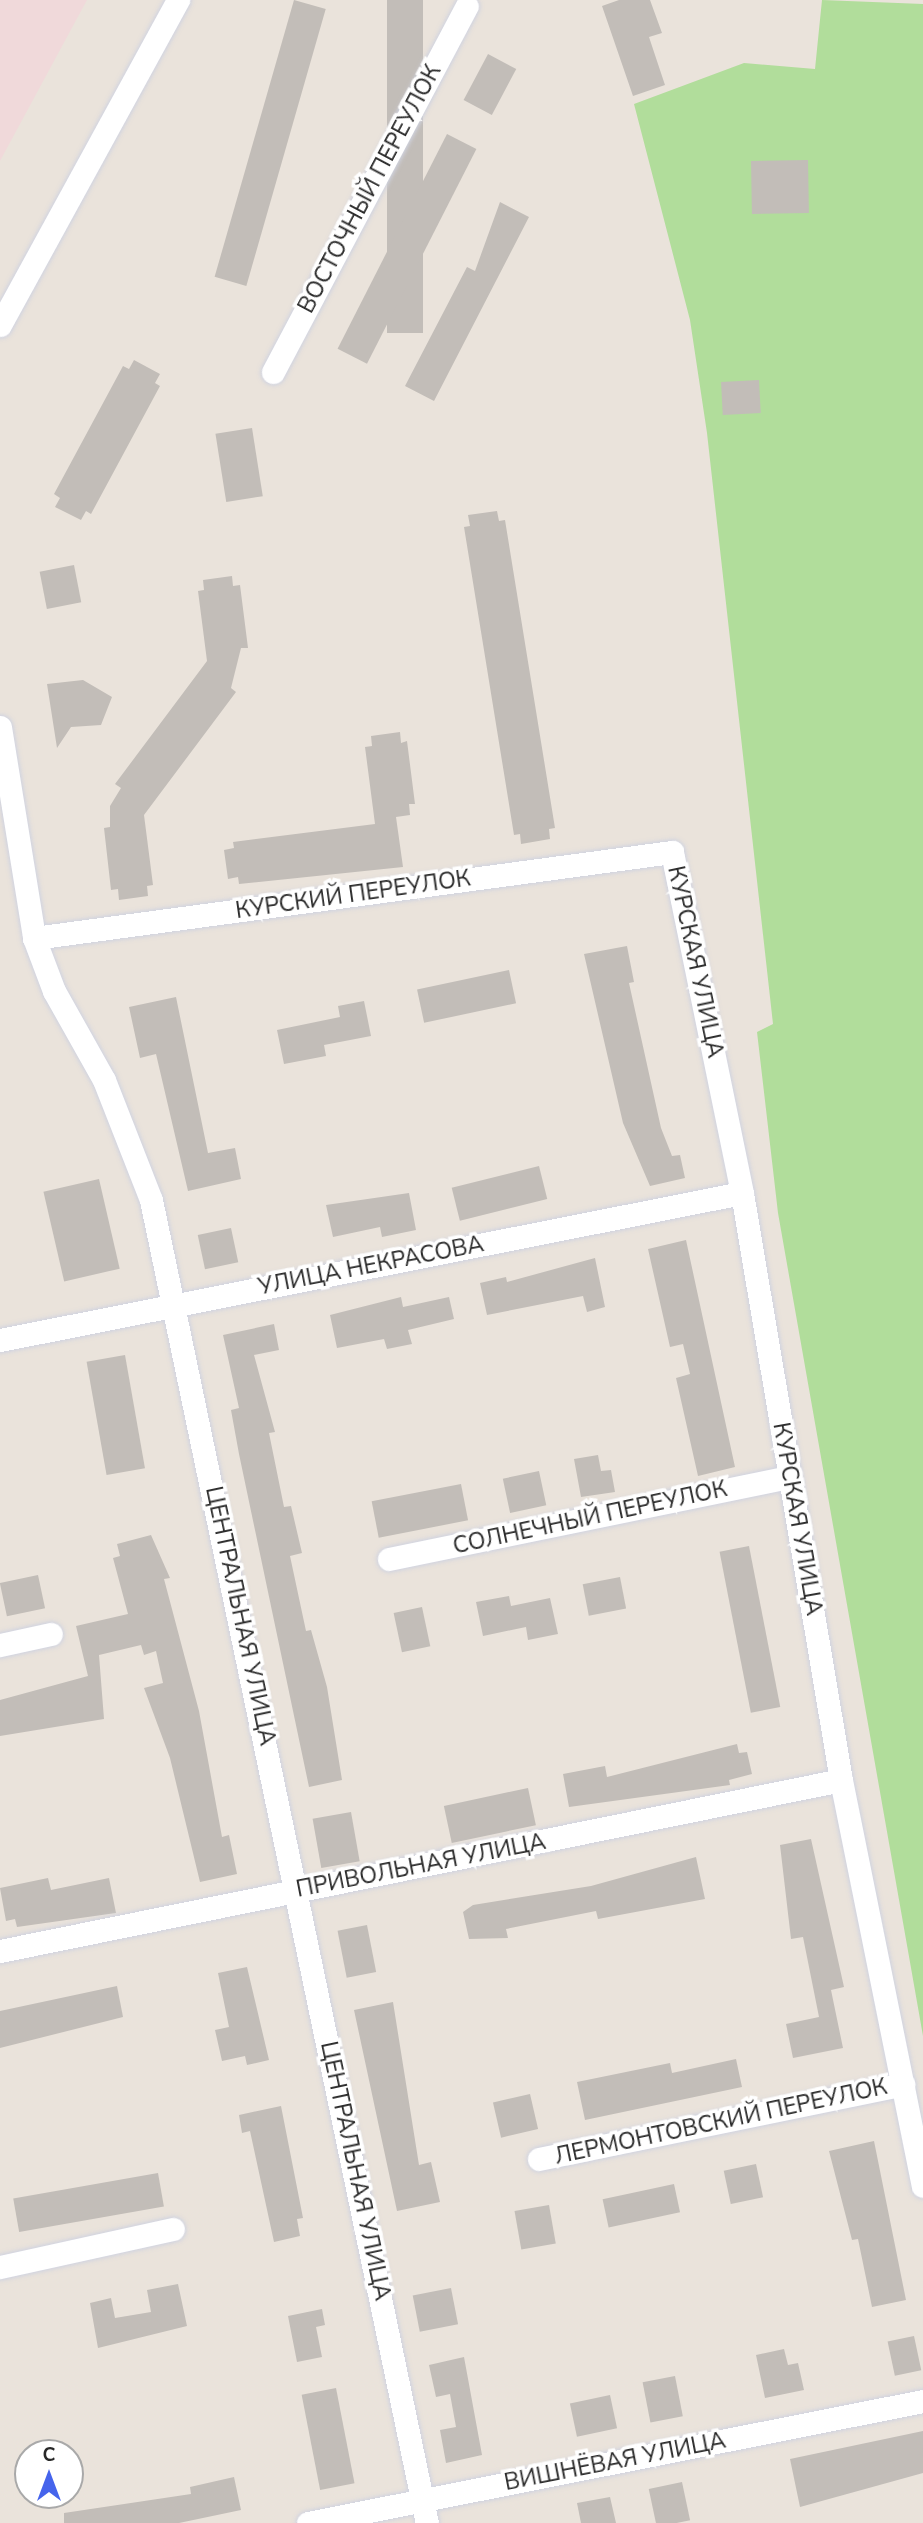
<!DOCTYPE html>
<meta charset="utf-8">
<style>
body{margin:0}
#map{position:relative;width:923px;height:2523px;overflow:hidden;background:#eae3db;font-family:"Nunito Sans",sans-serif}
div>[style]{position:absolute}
.medical>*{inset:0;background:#f0d9da}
.green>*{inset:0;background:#b1dd9b}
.building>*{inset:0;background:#c2bdb8;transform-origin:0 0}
.roads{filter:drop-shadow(0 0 2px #d0d3e0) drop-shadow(0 0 2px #d0d3e0)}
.minor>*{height:23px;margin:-11.5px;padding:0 11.5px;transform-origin:11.5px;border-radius:11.5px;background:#fff}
span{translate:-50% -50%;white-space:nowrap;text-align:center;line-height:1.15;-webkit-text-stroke:7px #fff;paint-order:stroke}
.street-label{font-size:23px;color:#282828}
.north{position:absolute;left:14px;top:2439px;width:70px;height:70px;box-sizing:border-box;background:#fff;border:2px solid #a9a9a9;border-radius:50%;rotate:0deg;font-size:19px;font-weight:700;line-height:28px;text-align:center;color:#282828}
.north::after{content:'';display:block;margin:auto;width:24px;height:32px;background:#4664ec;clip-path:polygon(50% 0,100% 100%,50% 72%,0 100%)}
</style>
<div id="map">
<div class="medical">
<i style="clip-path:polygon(0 0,87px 0,0 161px)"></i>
</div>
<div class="green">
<i style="clip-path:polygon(822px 0,923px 4px,923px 2036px,778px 1213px,757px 1032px,773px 1024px,707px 433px,690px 320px,634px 104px,744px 63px,815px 69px)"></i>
</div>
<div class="building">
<i style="left:294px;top:0;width:33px;height:288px;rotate:16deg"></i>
<i style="left:387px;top:0;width:36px;height:333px"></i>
<i style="clip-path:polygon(619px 0,650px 0,662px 33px,649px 37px,665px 85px,633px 96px,602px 6px)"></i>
<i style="left:488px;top:54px;width:32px;height:52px;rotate:28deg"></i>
<i style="left:447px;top:134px;width:33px;height:241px;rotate:27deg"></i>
<i style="left:808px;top:160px;width:53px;height:57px;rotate:89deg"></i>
<i style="clip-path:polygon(500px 202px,529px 217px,434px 401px,405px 386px,467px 267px,475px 271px)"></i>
<i style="clip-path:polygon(134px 360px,160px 374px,155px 383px,160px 386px,91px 514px,86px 511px,81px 520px,55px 507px,60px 498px,54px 494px,123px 366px,129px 369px)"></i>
<i style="left:759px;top:380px;width:33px;height:38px;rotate:87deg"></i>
<i style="left:252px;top:428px;width:69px;height:37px;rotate:81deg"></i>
<i style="clip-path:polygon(497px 511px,499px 521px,505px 520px,555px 828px,549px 829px,550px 839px,521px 844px,520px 834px,514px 835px,464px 527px,470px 526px,468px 515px)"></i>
<i style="left:74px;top:565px;width:38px;height:35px;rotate:79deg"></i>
<i style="clip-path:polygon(232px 576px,233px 586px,240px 585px,248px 648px,241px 648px,231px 688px,236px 692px,144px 815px,153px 885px,147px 886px,148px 896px,119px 900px,118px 889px,111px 890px,104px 828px,110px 827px,110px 806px,121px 788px,115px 784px,207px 661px,198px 591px,204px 590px,203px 580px)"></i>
<i style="clip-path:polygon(83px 680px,112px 697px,101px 725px,71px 727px,57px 748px,47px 684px)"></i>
<i style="clip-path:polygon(400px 732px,401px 743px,407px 741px,415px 804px,409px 804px,410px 815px,396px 817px,403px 867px,239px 884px,238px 877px,228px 879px,224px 850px,234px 848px,233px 842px,375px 824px,365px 747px,372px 746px,371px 736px)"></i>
<i style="clip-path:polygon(627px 946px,634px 982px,629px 983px,661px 1128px,672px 1156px,680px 1155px,685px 1178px,650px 1186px,623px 1123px,584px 954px)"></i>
<i style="left:509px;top:970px;width:34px;height:94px;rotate:78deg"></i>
<i style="clip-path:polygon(176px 997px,208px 1153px,235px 1148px,241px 1179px,188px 1191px,156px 1054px,140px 1058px,129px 1007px)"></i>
<i style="clip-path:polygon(364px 1001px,371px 1036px,324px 1045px,326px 1056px,284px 1064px,277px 1030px,340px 1017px,338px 1006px)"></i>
<i style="left:539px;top:1166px;width:34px;height:90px;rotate:76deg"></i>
<i style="left:99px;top:1179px;width:92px;height:57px;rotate:77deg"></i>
<i style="clip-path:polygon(409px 1193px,416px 1230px,382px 1237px,380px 1227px,333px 1237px,326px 1205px)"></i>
<i style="left:231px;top:1228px;width:35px;height:34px;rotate:78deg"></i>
<i style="clip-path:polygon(686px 1240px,735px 1467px,698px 1476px,676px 1378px,690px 1374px,683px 1344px,670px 1347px,648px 1249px)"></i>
<i style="clip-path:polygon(595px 1258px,605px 1307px,587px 1312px,583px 1296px,487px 1315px,480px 1283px,506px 1277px,507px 1282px)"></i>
<i style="clip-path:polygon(401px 1297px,403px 1307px,449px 1297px,454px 1319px,408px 1330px,412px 1344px,387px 1349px,384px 1339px,337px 1348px,330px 1315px)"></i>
<i style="clip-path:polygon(274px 1324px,279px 1350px,254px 1355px,275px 1432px,269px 1433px,284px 1507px,291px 1506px,302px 1553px,290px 1556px,306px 1631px,311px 1630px,327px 1687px,342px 1780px,309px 1787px,239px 1454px,231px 1410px,239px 1408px,223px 1335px)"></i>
<i style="left:125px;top:1355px;width:115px;height:39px;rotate:80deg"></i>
<i style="clip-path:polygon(598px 1455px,601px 1471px,611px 1470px,615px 1492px,581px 1497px,574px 1459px)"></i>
<i style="left:539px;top:1471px;width:35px;height:37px;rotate:78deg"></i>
<i style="left:461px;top:1484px;width:37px;height:91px;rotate:79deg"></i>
<i style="clip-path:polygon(151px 1535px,170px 1578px,164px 1579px,199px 1711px,222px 1837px,229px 1835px,237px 1874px,200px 1882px,170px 1758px,144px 1688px,163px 1683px,156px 1651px,144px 1655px,141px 1645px,99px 1655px,104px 1719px,0 1736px,0 1700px,88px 1676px,76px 1626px,128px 1614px,113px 1558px,120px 1556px,117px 1544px)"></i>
<i style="left:749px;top:1546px;width:164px;height:30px;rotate:79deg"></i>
<i style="left:38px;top:1575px;width:34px;height:39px;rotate:78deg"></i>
<i style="left:620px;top:1577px;width:32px;height:38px;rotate:79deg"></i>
<i style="clip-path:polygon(509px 1596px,511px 1606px,550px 1598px,558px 1634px,528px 1640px,526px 1627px,483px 1636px,476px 1602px)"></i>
<i style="left:422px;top:1607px;width:40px;height:29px;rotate:78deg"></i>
<i style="clip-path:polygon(737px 1744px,739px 1753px,747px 1752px,752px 1774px,729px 1780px,730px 1785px,569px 1807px,563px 1774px,605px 1766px,607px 1777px)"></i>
<i style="left:528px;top:1788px;width:38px;height:86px;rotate:78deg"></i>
<i style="left:351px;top:1812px;width:50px;height:39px;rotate:80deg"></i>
<i style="clip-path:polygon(811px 1839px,844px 1987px,831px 1990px,843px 2048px,793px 2058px,786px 2024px,819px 2017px,803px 1937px,791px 1939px,780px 1845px)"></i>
<i style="clip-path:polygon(696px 1857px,705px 1899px,598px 1919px,596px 1911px,506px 1929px,508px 1938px,469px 1939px,463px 1912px,473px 1905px,591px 1886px)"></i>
<i style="clip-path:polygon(48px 1878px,51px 1890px,109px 1878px,116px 1913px,17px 1927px,15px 1919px,6px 1921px,0 1888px)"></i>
<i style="left:367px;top:1925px;width:48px;height:30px;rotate:79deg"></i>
<i style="clip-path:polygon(247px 1967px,269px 2060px,247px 2065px,245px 2056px,222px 2061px,215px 2030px,229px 2027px,218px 1973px)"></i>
<i style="clip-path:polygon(117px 1986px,123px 2017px,0 2048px,0 2011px)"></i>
<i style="clip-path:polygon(393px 2002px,419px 2165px,431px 2162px,440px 2202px,397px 2211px,354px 2010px)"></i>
<i style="clip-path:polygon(736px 2059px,742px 2087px,585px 2120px,577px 2082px,670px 2063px,672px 2073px)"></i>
<i style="left:530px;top:2094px;width:36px;height:38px;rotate:77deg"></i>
<i style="clip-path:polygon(281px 2106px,303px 2218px,297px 2219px,300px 2236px,274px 2242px,250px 2131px,242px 2133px,239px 2115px)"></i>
<i style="clip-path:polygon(874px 2141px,906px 2300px,872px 2307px,858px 2239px,852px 2240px,829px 2151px)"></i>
<i style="left:756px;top:2164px;width:34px;height:33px;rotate:78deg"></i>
<i style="left:158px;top:2173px;width:34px;height:147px;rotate:80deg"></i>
<i style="left:674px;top:2184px;width:29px;height:73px;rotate:78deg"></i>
<i style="left:549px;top:2205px;width:39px;height:35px;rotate:80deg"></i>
<i style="clip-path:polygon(178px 2284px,187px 2326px,98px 2348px,90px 2303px,111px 2298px,115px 2318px,151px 2312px,147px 2290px)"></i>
<i style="left:451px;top:2288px;width:37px;height:39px;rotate:79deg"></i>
<i style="clip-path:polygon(322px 2309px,325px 2325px,316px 2327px,322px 2357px,297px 2362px,288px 2316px)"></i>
<i style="left:914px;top:2336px;width:35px;height:27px;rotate:78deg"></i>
<i style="clip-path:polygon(784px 2349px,788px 2365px,798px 2363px,804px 2390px,765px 2398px,756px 2355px)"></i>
<i style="clip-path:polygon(464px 2357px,482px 2455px,446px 2463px,440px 2430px,456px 2427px,450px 2394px,436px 2397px,429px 2365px)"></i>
<i style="left:675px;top:2376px;width:41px;height:33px;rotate:79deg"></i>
<i style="left:336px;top:2388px;width:97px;height:35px;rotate:79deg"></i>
<i style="left:610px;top:2395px;width:34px;height:41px;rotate:78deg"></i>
<i style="clip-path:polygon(923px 2431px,923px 2473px,800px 2507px,790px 2459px)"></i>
<i style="clip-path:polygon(234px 2477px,241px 2510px,179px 2523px,64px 2523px,64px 2513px,191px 2494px,190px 2487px)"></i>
<i style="left:682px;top:2482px;width:39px;height:34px;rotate:78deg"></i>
<i style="clip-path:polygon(610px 2497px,616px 2523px,581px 2523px,577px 2503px)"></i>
</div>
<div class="roads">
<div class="minor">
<i style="left:0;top:325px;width:371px;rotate:-61.3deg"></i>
<i style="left:273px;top:372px;width:414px;rotate:-62.1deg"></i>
<i style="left:0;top:727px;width:214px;rotate:80.8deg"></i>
<i style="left:34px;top:938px;width:57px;rotate:69.3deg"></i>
<i style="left:54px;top:991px;width:102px;rotate:60.7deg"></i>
<i style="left:104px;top:1080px;width:129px;rotate:68.6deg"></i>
<i style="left:151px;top:1200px;width:1351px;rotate:78.22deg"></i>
<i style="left:34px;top:938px;width:644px;rotate:-7.68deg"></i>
<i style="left:672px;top:852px;width:348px;rotate:78.4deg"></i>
<i style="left:742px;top:1193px;width:595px;rotate:80.43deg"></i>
<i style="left:841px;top:1780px;width:414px;rotate:78.6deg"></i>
<i style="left:0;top:1340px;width:756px;rotate:-11.21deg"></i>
<i style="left:389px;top:1559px;width:409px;rotate:-11.6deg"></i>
<i style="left:0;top:1645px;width:52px;rotate:-12.2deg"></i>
<i style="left:0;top:1951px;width:858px;rotate:-11.49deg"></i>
<i style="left:539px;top:2159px;width:372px;rotate:-11.6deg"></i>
<i style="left:0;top:2267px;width:177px;rotate:-12.4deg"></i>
<i style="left:308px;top:2523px;width:627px;rotate:-11.22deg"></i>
</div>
</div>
<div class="street-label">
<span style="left:370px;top:189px;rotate:-62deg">ВОСТОЧНЫЙ ПЕРЕУЛОК</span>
<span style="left:353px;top:895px;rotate:-8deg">КУРСКИЙ ПЕРЕУЛОК</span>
<span style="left:695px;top:962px;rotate:78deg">КУРСКАЯ УЛИЦА</span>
<span style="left:371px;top:1266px;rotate:-11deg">УЛИЦА НЕКРАСОВА</span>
<span style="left:590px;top:1518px;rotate:-12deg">СОЛНЕЧНЫЙ ПЕРЕУЛОК</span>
<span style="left:797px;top:1519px;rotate:80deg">КУРСКАЯ УЛИЦА</span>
<span style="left:240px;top:1616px;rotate:78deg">ЦЕНТРАЛЬНАЯ УЛИЦА</span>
<span style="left:421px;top:1866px;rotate:-11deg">ПРИВОЛЬНАЯ УЛИЦА</span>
<span style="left:721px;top:2122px;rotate:-12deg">ЛЕРМОНТОВСКИЙ ПЕРЕУЛОК</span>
<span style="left:355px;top:2171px;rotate:78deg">ЦЕНТРАЛЬНАЯ УЛИЦА</span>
<span style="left:615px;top:2462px;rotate:-11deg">ВИШНЁВАЯ УЛИЦА</span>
</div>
<div class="north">С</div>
</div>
